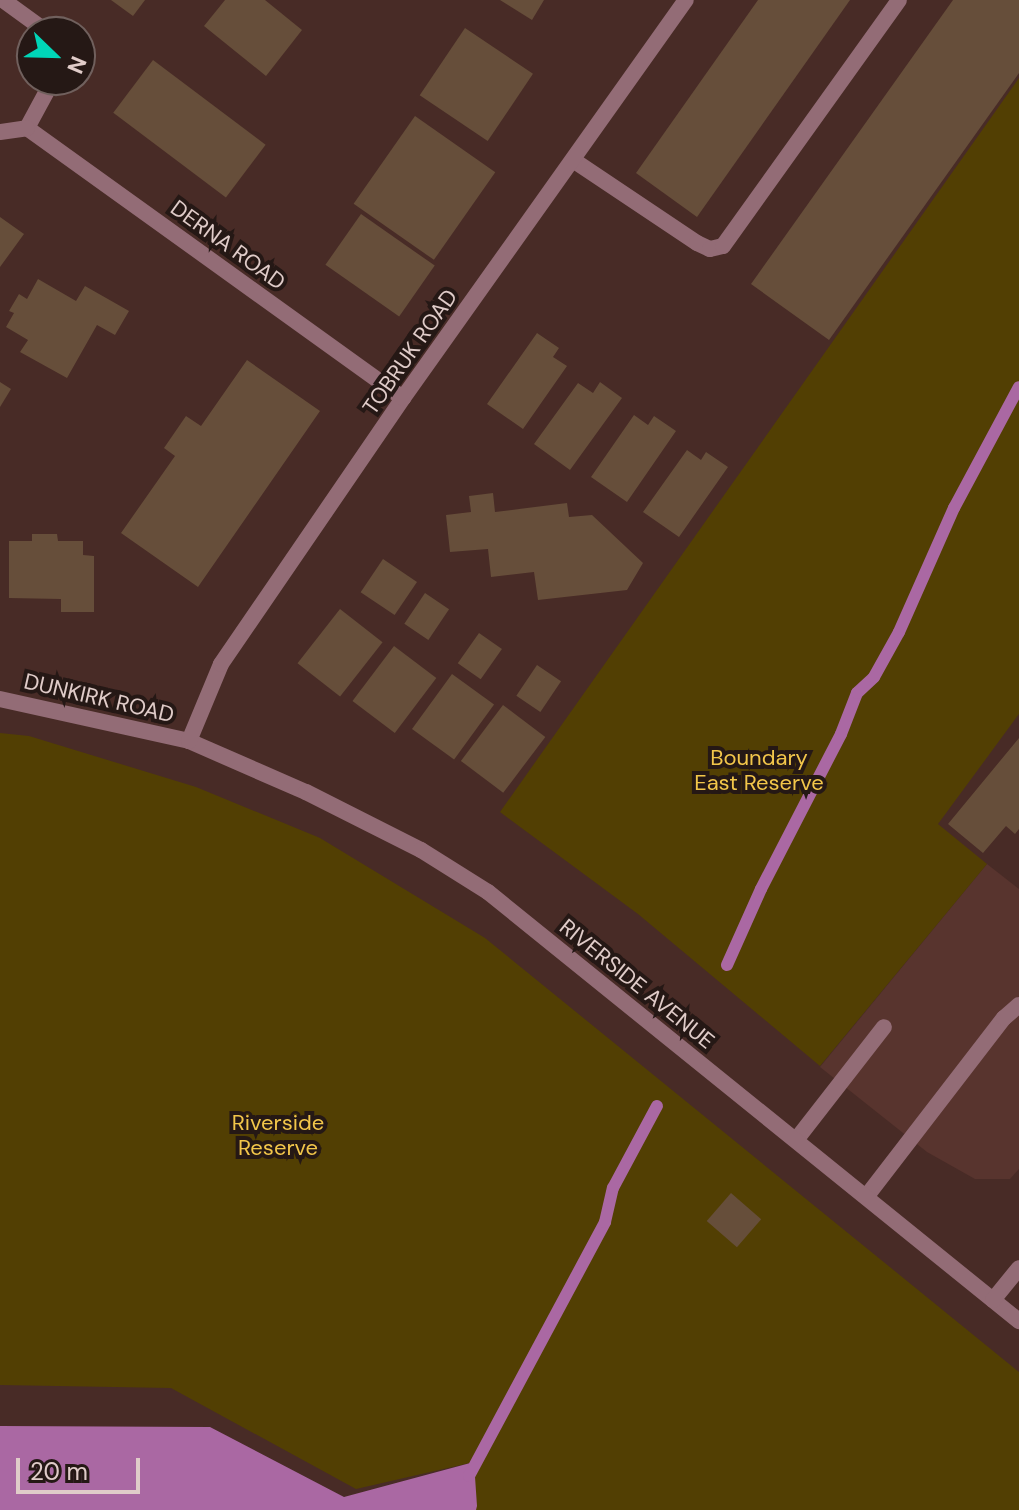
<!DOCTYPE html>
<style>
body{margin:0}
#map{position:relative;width:1019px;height:1510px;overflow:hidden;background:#482b26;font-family:"DM Sans",sans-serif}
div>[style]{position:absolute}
.built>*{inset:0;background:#58342e}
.green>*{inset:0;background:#523f03}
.water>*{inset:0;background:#aa68a3}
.stream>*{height:12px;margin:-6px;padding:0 6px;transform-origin:6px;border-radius:6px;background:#aa68a3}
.building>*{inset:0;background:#664e3a;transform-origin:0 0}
.lane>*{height:16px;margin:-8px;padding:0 8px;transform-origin:8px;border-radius:8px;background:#936c76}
.street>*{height:16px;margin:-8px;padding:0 8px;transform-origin:8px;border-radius:8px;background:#936c76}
span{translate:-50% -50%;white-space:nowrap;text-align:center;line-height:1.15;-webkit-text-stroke:8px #251815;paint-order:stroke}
.street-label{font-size:22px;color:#e0ccc9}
.park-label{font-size:22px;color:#f2c64a}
.north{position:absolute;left:16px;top:16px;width:80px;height:80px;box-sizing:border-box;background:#251815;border:2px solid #70605d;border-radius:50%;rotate:113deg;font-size:22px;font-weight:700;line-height:32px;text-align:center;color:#e0ccc9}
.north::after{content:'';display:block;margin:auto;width:28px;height:36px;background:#00d5b7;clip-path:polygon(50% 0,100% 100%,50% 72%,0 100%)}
.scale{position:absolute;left:16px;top:1458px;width:124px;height:36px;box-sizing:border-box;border:4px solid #e0ccc9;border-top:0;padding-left:10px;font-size:24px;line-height:28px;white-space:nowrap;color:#e0ccc9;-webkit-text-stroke:6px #251815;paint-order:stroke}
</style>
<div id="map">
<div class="built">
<i style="clip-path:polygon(987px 864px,1019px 889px,1019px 1169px,1010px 1179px,975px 1179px,927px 1152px,820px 1067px)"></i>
</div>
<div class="green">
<i style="clip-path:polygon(1019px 78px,1019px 714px,938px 824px,987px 864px,820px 1066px,638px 914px,500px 812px)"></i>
<i style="clip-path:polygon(0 733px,29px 736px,196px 787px,320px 838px,485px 938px,1019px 1372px,1019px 1510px,476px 1510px,474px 1462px,356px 1489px,171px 1388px,0 1385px)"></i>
</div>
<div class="water">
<i style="clip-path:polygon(0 1426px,210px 1427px,344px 1497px,474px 1462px,477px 1506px,476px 1510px,0 1510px)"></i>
</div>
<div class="stream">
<i style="left:727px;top:965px;width:83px;rotate:-65.9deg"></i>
<i style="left:761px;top:889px;width:174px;rotate:-62.7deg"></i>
<i style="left:841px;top:734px;width:44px;rotate:-68.7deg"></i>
<i style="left:857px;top:693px;width:23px;rotate:-43deg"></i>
<i style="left:874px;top:677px;width:51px;rotate:-60.9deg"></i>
<i style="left:899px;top:632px;width:136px;rotate:-66.1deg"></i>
<i style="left:954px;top:508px;width:137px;rotate:-61.8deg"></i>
<i style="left:469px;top:1476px;width:288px;rotate:-61.8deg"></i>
<i style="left:605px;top:1222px;width:35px;rotate:-77deg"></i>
<i style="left:613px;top:1188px;width:93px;rotate:-61.8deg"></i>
</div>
<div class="building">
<i style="clip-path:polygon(111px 0,145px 0,133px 16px)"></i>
<i style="clip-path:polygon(225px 0,265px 0,302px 30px,266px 76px,204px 26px)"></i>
<i style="clip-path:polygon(500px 0,544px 0,532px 20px)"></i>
<i style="clip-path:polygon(758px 0,850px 0,697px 217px,636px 173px)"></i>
<i style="clip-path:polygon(953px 0,1019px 0,1019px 73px,829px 340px,751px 284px)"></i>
<i style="left:465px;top:28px;width:82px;height:81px;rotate:34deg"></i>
<i style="left:153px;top:60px;width:141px;height:66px;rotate:37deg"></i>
<i style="left:415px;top:116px;width:98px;height:107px;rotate:35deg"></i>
<i style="left:361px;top:214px;width:90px;height:62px;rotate:35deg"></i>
<i style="clip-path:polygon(0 217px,24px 234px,0 267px)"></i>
<i style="clip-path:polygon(38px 279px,76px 301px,85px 286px,129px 311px,115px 335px,97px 325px,67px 378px,20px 352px,28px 340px,6px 327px,14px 313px,9px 311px,19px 294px,27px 299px)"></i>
<i style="clip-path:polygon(537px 333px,559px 348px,553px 357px,567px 366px,523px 429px,487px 404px)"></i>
<i style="clip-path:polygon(247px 360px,320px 411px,198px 587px,121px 533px,175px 456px,164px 448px,186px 416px,201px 426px)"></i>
<i style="clip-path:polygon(0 382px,11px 389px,0 407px)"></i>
<i style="clip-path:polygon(600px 382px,622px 398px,570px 470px,534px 444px,578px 383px,593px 393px)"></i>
<i style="clip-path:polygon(634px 415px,648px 425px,654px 416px,676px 431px,627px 502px,591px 477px)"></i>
<i style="clip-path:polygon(687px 450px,701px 460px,706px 452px,728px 467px,679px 537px,643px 512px)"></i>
<i style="clip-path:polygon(493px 493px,495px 512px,567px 503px,569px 517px,592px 515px,643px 563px,627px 590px,538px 600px,534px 572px,491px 577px,488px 549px,450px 552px,446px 515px,471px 512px,469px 496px)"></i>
<i style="clip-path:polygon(32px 534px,57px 534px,58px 541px,83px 541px,83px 555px,94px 556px,94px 612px,61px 612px,61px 599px,9px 598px,9px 541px,32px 541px)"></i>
<i style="left:383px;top:559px;width:41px;height:40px;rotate:34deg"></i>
<i style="left:425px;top:593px;width:29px;height:37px;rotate:34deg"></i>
<i style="left:340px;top:609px;width:54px;height:69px;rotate:38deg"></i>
<i style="left:479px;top:633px;width:28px;height:37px;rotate:35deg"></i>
<i style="left:394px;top:646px;width:53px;height:69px;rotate:37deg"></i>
<i style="left:537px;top:665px;width:29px;height:37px;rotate:34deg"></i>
<i style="left:452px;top:674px;width:52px;height:68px;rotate:36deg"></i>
<i style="left:503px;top:705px;width:53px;height:70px;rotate:37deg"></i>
<i style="clip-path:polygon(1019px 738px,1019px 829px,1015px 834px,1006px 826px,983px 853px,948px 824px)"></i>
<i style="left:731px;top:1193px;width:40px;height:37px;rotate:41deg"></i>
</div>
<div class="lane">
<i style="left:796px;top:1140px;width:143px;rotate:-52.1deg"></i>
<i style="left:866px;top:1197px;width:226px;rotate:-52.4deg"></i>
<i style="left:1004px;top:1018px;width:20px;rotate:-41deg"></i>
</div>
<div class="street">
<i style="left:3px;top:0;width:54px;rotate:36deg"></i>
<i style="left:27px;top:128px;width:463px;rotate:35.7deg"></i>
<i style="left:27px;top:128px;width:55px;rotate:-61.6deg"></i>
<i style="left:0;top:132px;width:27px;rotate:-8deg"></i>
<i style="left:573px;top:160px;width:149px;rotate:33.8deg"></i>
<i style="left:697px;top:243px;width:14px;rotate:25deg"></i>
<i style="left:710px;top:249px;width:13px;rotate:-13deg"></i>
<i style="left:723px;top:246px;width:302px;rotate:-54.4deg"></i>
<i style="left:0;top:699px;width:194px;rotate:12.5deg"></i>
<i style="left:189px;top:741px;width:128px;rotate:23.6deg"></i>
<i style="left:306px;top:792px;width:129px;rotate:26.8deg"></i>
<i style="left:421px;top:850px;width:79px;rotate:32.1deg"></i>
<i style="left:488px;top:892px;width:683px;rotate:38.94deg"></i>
<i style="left:189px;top:741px;width:83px;rotate:-67.4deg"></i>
<i style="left:221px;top:664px;width:322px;rotate:-55.6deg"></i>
<i style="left:403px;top:398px;width:488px;rotate:-54.6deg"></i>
<i style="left:993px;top:1300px;width:41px;rotate:-50.9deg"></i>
</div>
<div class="street-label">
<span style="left:228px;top:245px;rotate:36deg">DERNA ROAD</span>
<span style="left:410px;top:352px;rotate:-55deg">TOBRUK ROAD</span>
<span style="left:99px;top:698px;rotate:13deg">DUNKIRK ROAD</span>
<span style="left:637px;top:984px;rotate:39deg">RIVERSIDE AVENUE</span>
</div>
<div class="park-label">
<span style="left:759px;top:770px">Boundary<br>East Reserve</span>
<span style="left:278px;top:1135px">Riverside<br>Reserve</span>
</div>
<div class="north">N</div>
<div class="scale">20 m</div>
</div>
